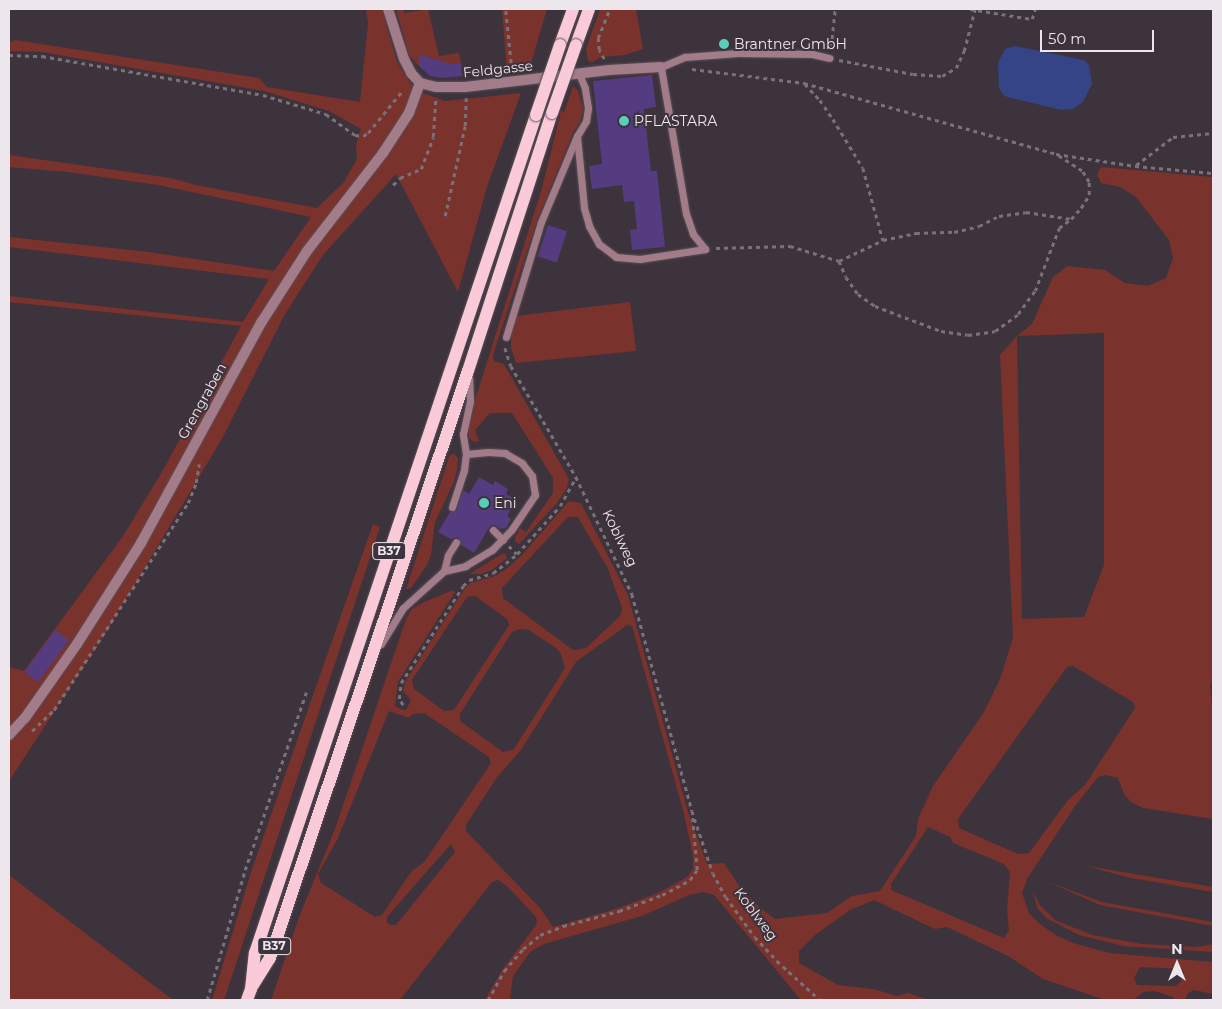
<!DOCTYPE html>
<style>
body{margin:0}
#map{position:relative;width:1222px;height:1009px;overflow:hidden;background:#3d333c;font-family:Montserrat,sans-serif}
div>[style]{position:absolute}
.green>*{inset:0;background:#7a322c}
.water>*{inset:0;background:#344486}
.building>*{inset:0;background:#553b7f;transform-origin:0 0}
.path>*{height:2.5px;margin-top:-1.25px;transform-origin:0;background:repeating-linear-gradient(90deg,#7a7179 0 4px,transparent 0 8px)}
.roads{filter:drop-shadow(0 0 1px #595058) drop-shadow(0 0 1px #595058)}
.service>*{height:7px;margin:-3.5px;padding:0 3.5px;transform-origin:3.5px;border-radius:3.5px;background:#a27c88}
.minor>*{height:10px;margin:-5px;padding:0 5px;transform-origin:5px;border-radius:5px;background:#a27c88}
.primary>*{height:12px;margin:-6px;padding:0 6px;transform-origin:6px;border-radius:6px;background:#facad9}
.bridges{filter:drop-shadow(0 0 1px #595058) drop-shadow(0 0 1px #595058)}
.primary-bridge>*{height:12px;margin:-6px;padding:0 6px;transform-origin:6px;border-radius:6px;background:#facad9}
.dots>*{width:14px;height:14px;translate:-50% -50%;box-sizing:border-box;border:2px solid #3d333c;border-radius:50%}
span{translate:-50% -50%;white-space:nowrap;text-align:center;line-height:1.15;-webkit-text-stroke:4px #3d333c;paint-order:stroke}
.shield-label span{padding:1px 4px;background:#3d333c;border:1px solid;border-radius:4px;-webkit-text-stroke-width:0}
.shield-label{font-size:12px;color:#ede6ec;font-weight:700}
.poi-label{font-size:14px;color:#ede6ec}
.left{translate:0 -50%;text-align:left}
.street-label{font-size:14px;color:#ede6ec}
.frame{position:absolute;inset:0;border:10px solid #ede6ec;pointer-events:none}
.north{position:absolute;left:1152px;top:939px;width:50px;height:50px;-webkit-text-stroke:4px #3d333c;paint-order:stroke;rotate:0deg;font-size:14px;font-weight:700;line-height:20px;text-align:center;color:#ede6ec}
.north::after{content:'';display:block;margin:auto;width:18px;height:22px;background:#ede6ec;clip-path:polygon(50% 0,100% 100%,50% 72%,0 100%)}
.scale{position:absolute;left:1040px;top:30px;width:114px;height:22px;box-sizing:border-box;border:2px solid #ede6ec;border-top:0;padding-left:6px;font-size:15px;line-height:18px;white-space:nowrap;color:#ede6ec;-webkit-text-stroke:4px #3d333c;paint-order:stroke}
</style>
<div id="map">
<div class="green">
<i style="clip-path:polygon(366px 9px,382px 9px,397px 62px,415px 90px,445px 101px,521px 93px,487px 187px,458px 292px,396px 174px,323px 255px,285px 314px,223px 437px,105px 634px,9px 781px,9px 667px,24px 671px,123px 536px,162px 472px,241px 326px,9px 302px,9px 296px,243px 322px,269px 279px,9px 247px,9px 237px,149px 252px,274px 271px,311px 217px,158px 185px,68px 172px,9px 167px,9px 155px,171px 178px,196px 185px,317px 208px,344px 182px,357px 159px,356px 145px,361px 129px,329px 111px,264px 91px,42px 52px,9px 51px,9px 43px,15px 40px,259px 78px,267px 87px,360px 102px,368px 23px)"></i>
<i style="clip-path:polygon(396px 9px,403px 9px,404px 13px,428px 9px,439px 56px,459px 53px,461px 63px,441px 65px,440px 61px,419px 54px,419px 66px,409px 55px)"></i>
<i style="clip-path:polygon(502px 9px,547px 9px,529px 70px,507px 73px)"></i>
<i style="clip-path:polygon(600px 9px,636px 9px,643px 49px,624px 55px,601px 57px,592px 62px,588px 61px,586px 49px)"></i>
<i style="clip-path:polygon(573px 86px,578px 91px,583px 108px,581px 120px,573px 133px,537px 221px,493px 355px,494px 361px,504px 364px,569px 479px,567px 488px,557px 503px,519px 544px,515px 541px,515px 538px,520px 528px,526px 532px,553px 493px,553px 478px,512px 413px,490px 413px,475px 430px,479px 441px,477px 442px,472px 441px,469px 438px,468px 422px,542px 188px,561px 111px,564px 112px)"></i>
<i style="clip-path:polygon(evenodd,1101px 167px,1213px 177px,1213px 678px,1210px 685px,1213px 716px,1213px 819px,1143px 808px,1131px 802px,1124px 794px,1118px 778px,1106px 775px,1098px 777px,1075px 806px,1027px 879px,1022px 893px,1029px 913px,1041px 925px,1056px 935px,1073px 943px,1109px 953px,1213px 962px,1213px 994px,1194px 990px,1188px 993px,1185px 1000px,1174px 1000px,1173px 997px,1155px 991px,1143px 992px,1133px 1000px,1105px 1000px,1043px 979px,1008px 956px,947px 927px,935px 929px,874px 900px,850px 910px,815px 935px,799px 951px,799px 963px,838px 985px,873px 989px,897px 996px,908px 993px,929px 1000px,801px 1000px,714px 895px,703px 892px,689px 895px,642px 916px,544px 944px,531px 951px,513px 976px,510px 1000px,485px 1000px,502px 970px,537px 924px,536px 917px,507px 886px,498px 880px,492px 882px,400px 1000px,271px 1000px,299px 917px,335px 829px,406px 619px,412px 609px,424px 602px,453px 590px,455px 592px,398px 682px,395px 706px,402px 710px,406px 710px,411px 700px,403px 691px,405px 682px,465px 588px,470px 583px,495px 576px,506px 569px,521px 556px,569px 501px,581px 503px,628px 595px,688px 812px,707px 864px,724px 863px,740px 887px,759px 907px,775px 919px,827px 913px,852px 896px,880px 891px,916px 836px,918px 819px,933px 786px,984px 712px,1000px 679px,1013px 638px,1000px 355px,1017px 336px,1032px 324px,1053px 277px,1067px 266px,1105px 270px,1125px 283px,1148px 286px,1166px 278px,1173px 258px,1169px 240px,1136px 197px,1120px 187px,1101px 183px,1097px 174px,1101px 167px,1104px 333px,1104px 565px,1084px 617px,1022px 619px,1017px 336px,1104px 333px,1101px 167px,568px 517px,578px 517px,608px 569px,622px 608px,620px 616px,586px 648px,573px 650px,503px 598px,502px 588px,568px 517px,1101px 167px,475px 596px,507px 619px,509px 625px,454px 710px,444px 711px,414px 689px,412px 680px,467px 597px,475px 596px,1101px 167px,627px 625px,632px 626px,684px 814px,693px 856px,693px 869px,687px 877px,660px 892px,619px 908px,553px 927px,541px 909px,466px 831px,466px 825px,497px 777px,521px 750px,576px 662px,627px 625px,1101px 167px,520px 629px,529px 630px,556px 648px,561px 654px,565px 668px,514px 749px,503px 752px,460px 721px,460px 714px,512px 632px,520px 629px,1101px 167px,1073px 666px,1133px 702px,1135px 708px,1085px 785px,1068px 800px,1029px 853px,1018px 854px,959px 828px,958px 819px,1067px 667px,1073px 666px,1101px 167px,389px 711px,409px 718px,413px 714px,424px 713px,489px 757px,491px 763px,425px 861px,411px 872px,382px 915px,375px 917px,321px 883px,318px 874px,338px 838px,389px 711px,1101px 167px,928px 827px,950px 837px,953px 843px,1004px 864px,1010px 872px,1007px 910px,1009px 930px,1004px 938px,891px 890px,891px 884px,928px 827px,1101px 167px,451px 844px,455px 852px,396px 925px,391px 925px,387px 923px,387px 917px,451px 844px,1101px 167px,1140px 967px,1181px 969px,1184px 972px,1181px 981px,1176px 986px,1137px 985px,1134px 978px,1140px 967px)"></i>
<i style="clip-path:polygon(630px 302px,636px 351px,516px 363px,511px 348px,511px 335px,516px 316px)"></i>
<i style="clip-path:polygon(453px 453px,458px 458px,457px 470px,454px 482px,435px 522px,431px 555px,427px 565px,411px 588px,406px 589px,449px 457px)"></i>
<i style="clip-path:polygon(373px 524px,380px 527px,224px 1000px,212px 1000px,251px 872px)"></i>
<i style="clip-path:polygon(502px 554px,506px 554px,506px 559px,492px 570px,481px 574px,469px 574px)"></i>
<i style="clip-path:polygon(1086px 866px,1213px 887px,1213px 892px,1131px 878px)"></i>
<i style="clip-path:polygon(9px 875px,173px 1000px,9px 1000px)"></i>
<i style="clip-path:polygon(1046px 881px,1102px 902px,1213px 922px,1213px 926px,1100px 905px)"></i>
<i style="clip-path:polygon(1033px 891px,1039px 904px,1055px 920px,1092px 935px,1142px 944px,1197px 947px,1213px 944px,1213px 952px,1123px 946px,1079px 935px,1046px 918px,1037px 908px)"></i>
</div>
<div class="water">
<i style="clip-path:polygon(1015px 46px,1084px 60px,1089px 65px,1092px 84px,1083px 102px,1073px 109px,1061px 110px,1004px 96px,999px 88px,998px 63px,1005px 49px)"></i>
</div>
<div class="building">
<i style="clip-path:polygon(419px 54px,450px 64px,461px 63px,462px 76px,443px 78px,430px 76px,419px 66px)"></i>
<i style="clip-path:polygon(652px 75px,656px 107px,644px 109px,651px 171px,657px 171px,665px 247px,632px 250px,630px 230px,637px 229px,634px 201px,624px 202px,622px 185px,592px 189px,589px 166px,602px 164px,593px 81px)"></i>
<i style="left:548px;top:225px;width:20px;height:33px;rotate:18deg"></i>
<i style="clip-path:polygon(479px 477px,493px 485px,495px 481px,508px 489px,506px 494px,516px 500px,507px 516px,511px 519px,506px 528px,500px 529px,495px 525px,490px 526px,474px 553px,461px 545px,458px 537px,451px 539px,438px 532px,450px 512px,457px 509px,463px 490px,469px 494px)"></i>
<i style="left:55px;top:630px;width:17px;height:52px;rotate:36deg"></i>
</div>
<div class="path">
<i style="left:970px;top:9px;width:63px;rotate:9.2deg"></i>
<i style="left:1032px;top:19px;width:10px;rotate:-73deg"></i>
<i style="left:506px;top:11px;width:58px;rotate:84.1deg"></i>
<i style="left:831px;top:47px;width:38px;rotate:-84deg"></i>
<i style="left:9px;top:55px;width:33px;rotate:2deg"></i>
<i style="left:42px;top:56px;width:224px;rotate:10deg"></i>
<i style="left:263px;top:95px;width:66px;rotate:16.8deg"></i>
<i style="left:326px;top:114px;width:36px;rotate:36deg"></i>
<i style="left:355px;top:135px;width:8px;rotate:7deg"></i>
<i style="left:363px;top:136px;width:6px;rotate:-31deg"></i>
<i style="left:368px;top:133px;width:55px;rotate:-50.9deg"></i>
<i style="left:604px;top:59px;width:10px;rotate:-119deg"></i>
<i style="left:599px;top:50px;width:12px;rotate:-95deg"></i>
<i style="left:598px;top:38px;width:31px;rotate:-68deg"></i>
<i style="left:839px;top:60px;width:75px;rotate:10.7deg"></i>
<i style="left:913px;top:74px;width:29px;rotate:4deg"></i>
<i style="left:942px;top:76px;width:16px;rotate:-30deg"></i>
<i style="left:956px;top:68px;width:19px;rotate:-65deg"></i>
<i style="left:964px;top:51px;width:43px;rotate:-75.3deg"></i>
<i style="left:692px;top:69px;width:113px;rotate:7.1deg"></i>
<i style="left:804px;top:83px;width:262px;rotate:15.7deg"></i>
<i style="left:1056px;top:154px;width:80px;rotate:8.6deg"></i>
<i style="left:1135px;top:166px;width:78px;rotate:5.1deg"></i>
<i style="left:805px;top:84px;width:22px;rotate:47deg"></i>
<i style="left:820px;top:100px;width:23px;rotate:56deg"></i>
<i style="left:833px;top:119px;width:57px;rotate:58.5deg"></i>
<i style="left:863px;top:168px;width:75px;rotate:74.5deg"></i>
<i style="left:1136px;top:165px;width:46px;rotate:-37.1deg"></i>
<i style="left:1173px;top:137px;width:40px;rotate:-5.7deg"></i>
<i style="left:393px;top:185px;width:10px;rotate:-45deg"></i>
<i style="left:400px;top:178px;width:23px;rotate:-23deg"></i>
<i style="left:421px;top:169px;width:34px;rotate:-69deg"></i>
<i style="left:433px;top:137px;width:39px;rotate:-86deg"></i>
<i style="left:445px;top:216px;width:92px;rotate:-77.5deg"></i>
<i style="left:465px;top:126px;width:28px;rotate:-88deg"></i>
<i style="left:716px;top:248px;width:74px;rotate:-1.5deg"></i>
<i style="left:790px;top:246px;width:51px;rotate:17deg"></i>
<i style="left:839px;top:261px;width:49px;rotate:-25.5deg"></i>
<i style="left:883px;top:240px;width:34px;rotate:-12deg"></i>
<i style="left:916px;top:233px;width:38px;rotate:-2deg"></i>
<i style="left:954px;top:232px;width:26px;rotate:-13deg"></i>
<i style="left:979px;top:226px;width:22px;rotate:-27deg"></i>
<i style="left:999px;top:216px;width:27px;rotate:-8deg"></i>
<i style="left:1026px;top:212px;width:46px;rotate:8.8deg"></i>
<i style="left:1071px;top:219px;width:15px;rotate:-48deg"></i>
<i style="left:1081px;top:208px;width:15px;rotate:-58deg"></i>
<i style="left:1089px;top:195px;width:13px;rotate:-90deg"></i>
<i style="left:1089px;top:182px;width:13px;rotate:-122deg"></i>
<i style="left:1082px;top:171px;width:30px;rotate:-147deg"></i>
<i style="left:839px;top:261px;width:17px;rotate:66deg"></i>
<i style="left:846px;top:277px;width:21px;rotate:55deg"></i>
<i style="left:858px;top:294px;width:21px;rotate:35deg"></i>
<i style="left:875px;top:306px;width:71px;rotate:20.7deg"></i>
<i style="left:941px;top:331px;width:27px;rotate:8deg"></i>
<i style="left:968px;top:335px;width:27px;rotate:-8deg"></i>
<i style="left:995px;top:331px;width:29px;rotate:-36deg"></i>
<i style="left:1018px;top:314px;width:29px;rotate:-54deg"></i>
<i style="left:1035px;top:291px;width:67px;rotate:-69.1deg"></i>
<i style="left:1059px;top:228px;width:15px;rotate:-37deg"></i>
<i style="left:505px;top:348px;width:19px;rotate:72deg"></i>
<i style="left:511px;top:366px;width:129px;rotate:59.6deg"></i>
<i style="left:576px;top:477px;width:130px;rotate:64.4deg"></i>
<i style="left:632px;top:594px;width:225px;rotate:74.5deg"></i>
<i style="left:692px;top:811px;width:65px;rotate:71.3deg"></i>
<i style="left:713px;top:873px;width:27px;rotate:62deg"></i>
<i style="left:726px;top:897px;width:49px;rotate:54.1deg"></i>
<i style="left:755px;top:937px;width:33px;rotate:47deg"></i>
<i style="left:777px;top:961px;width:58px;rotate:42.2deg"></i>
<i style="left:509px;top:546px;width:11px;rotate:45deg"></i>
<i style="left:403px;top:705px;width:7px;rotate:-124deg"></i>
<i style="left:399px;top:699px;width:16px;rotate:-83deg"></i>
<i style="left:401px;top:683px;width:115px;rotate:-57.4deg"></i>
<i style="left:463px;top:586px;width:8px;rotate:-45deg"></i>
<i style="left:469px;top:580px;width:25px;rotate:-16deg"></i>
<i style="left:493px;top:573px;width:31px;rotate:-38deg"></i>
<i style="left:517px;top:554px;width:64px;rotate:-48.1deg"></i>
<i style="left:560px;top:506px;width:31px;rotate:-61deg"></i>
<i style="left:32px;top:731px;width:30px;rotate:-44deg"></i>
<i style="left:54px;top:710px;width:247px;rotate:-57.1deg"></i>
<i style="left:188px;top:503px;width:22px;rotate:-68deg"></i>
<i style="left:196px;top:483px;width:19px;rotate:-81deg"></i>
<i style="left:207px;top:1000px;width:135px;rotate:-73.7deg"></i>
<i style="left:245px;top:870px;width:190px;rotate:-71deg"></i>
<i style="left:488px;top:1000px;width:33px;rotate:-61deg"></i>
<i style="left:504px;top:971px;width:29px;rotate:-49deg"></i>
<i style="left:523px;top:949px;width:22px;rotate:-39deg"></i>
<i style="left:540px;top:935px;width:25px;rotate:-21deg"></i>
<i style="left:563px;top:926px;width:58px;rotate:-15deg"></i>
<i style="left:619px;top:911px;width:46px;rotate:-20.4deg"></i>
<i style="left:662px;top:895px;width:32px;rotate:-28deg"></i>
<i style="left:690px;top:880px;width:12px;rotate:-55deg"></i>
<i style="left:697px;top:870px;width:55px;rotate:-95.2deg"></i>
</div>
<div class="roads">
<div class="service">
<i style="left:577px;top:136px;width:72px;rotate:84.4deg"></i>
<i style="left:584px;top:208px;width:19px;rotate:74deg"></i>
<i style="left:589px;top:226px;width:21px;rotate:61deg"></i>
<i style="left:599px;top:244px;width:21px;rotate:37deg"></i>
<i style="left:616px;top:257px;width:24px;rotate:5deg"></i>
<i style="left:640px;top:259px;width:66px;rotate:-8.7deg"></i>
<i style="left:705px;top:249px;width:19px;rotate:-129deg"></i>
<i style="left:693px;top:234px;width:21px;rotate:-109deg"></i>
<i style="left:686px;top:214px;width:149px;rotate:-99.7deg"></i>
<i style="left:661px;top:67px;width:26px;rotate:-23deg"></i>
<i style="left:685px;top:57px;width:53px;rotate:-4.3deg"></i>
<i style="left:738px;top:53px;width:74px;rotate:0.8deg"></i>
<i style="left:812px;top:54px;width:18px;rotate:13deg"></i>
<i style="left:506px;top:337px;width:120px;rotate:-73.1deg"></i>
<i style="left:541px;top:222px;width:93px;rotate:-67.3deg"></i>
<i style="left:577px;top:136px;width:17px;rotate:-59deg"></i>
<i style="left:586px;top:121px;width:13px;rotate:-81deg"></i>
<i style="left:588px;top:108px;width:20px;rotate:-99deg"></i>
<i style="left:585px;top:88px;width:15px;rotate:-113deg"></i>
<i style="left:452px;top:507px;width:39px;rotate:-72deg"></i>
<i style="left:464px;top:470px;width:16px;rotate:-83deg"></i>
<i style="left:466px;top:454px;width:20px;rotate:-99deg"></i>
<i style="left:463px;top:434px;width:34px;rotate:-78deg"></i>
<i style="left:470px;top:401px;width:23px;rotate:-92deg"></i>
<i style="left:493px;top:530px;width:14px;rotate:45deg"></i>
<i style="left:444px;top:571px;width:22px;rotate:-13deg"></i>
<i style="left:465px;top:566px;width:31px;rotate:-31deg"></i>
<i style="left:492px;top:550px;width:29px;rotate:-46deg"></i>
<i style="left:512px;top:529px;width:41px;rotate:-55.9deg"></i>
<i style="left:535px;top:495px;width:19px;rotate:-99deg"></i>
<i style="left:532px;top:476px;width:16px;rotate:-128deg"></i>
<i style="left:522px;top:463px;width:20px;rotate:-150deg"></i>
<i style="left:505px;top:453px;width:17px;rotate:-177deg"></i>
<i style="left:488px;top:452px;width:22px;rotate:175deg"></i>
<i style="left:381px;top:644px;width:42px;rotate:-58.6deg"></i>
<i style="left:403px;top:608px;width:55px;rotate:-42.1deg"></i>
<i style="left:444px;top:571px;width:16px;rotate:-76deg"></i>
<i style="left:448px;top:555px;width:15px;rotate:-58deg"></i>
</div>
<div class="minor">
<i style="left:388px;top:9px;width:52px;rotate:72.3deg"></i>
<i style="left:404px;top:59px;width:16px;rotate:63deg"></i>
<i style="left:411px;top:73px;width:13px;rotate:48deg"></i>
<i style="left:420px;top:83px;width:16px;rotate:14deg"></i>
<i style="left:436px;top:87px;width:29px"></i>
<i style="left:465px;top:87px;width:145px;rotate:-6.7deg"></i>
<i style="left:609px;top:70px;width:52px;rotate:-3.3deg"></i>
<i style="left:9px;top:735px;width:23px;rotate:-47deg"></i>
<i style="left:25px;top:718px;width:90px;rotate:-54.9deg"></i>
<i style="left:77px;top:644px;width:120px;rotate:-57.6deg"></i>
<i style="left:141px;top:543px;width:251px;rotate:-61.4deg"></i>
<i style="left:261px;top:323px;width:85px;rotate:-57.4deg"></i>
<i style="left:307px;top:251px;width:124px;rotate:-52.2deg"></i>
<i style="left:383px;top:153px;width:48px;rotate:-57deg"></i>
<i style="left:409px;top:113px;width:32px;rotate:-70deg"></i>
</div>
<div class="primary">
<i style="left:560px;top:45px;width:38px;rotate:-70deg"></i>
<i style="left:576px;top:45px;width:38px;rotate:-70deg"></i>
<i style="left:253px;top:985px;width:32px;rotate:-58deg"></i>
<i style="left:270px;top:958px;width:619px;rotate:-71.36deg"></i>
<i style="left:468px;top:371px;width:271px;rotate:-72deg"></i>
<i style="left:247px;top:1000px;width:12px;rotate:-70deg"></i>
<i style="left:251px;top:989px;width:36px;rotate:-84deg"></i>
<i style="left:255px;top:953px;width:884px;rotate:-71.46deg"></i>
</div>
</div>
<div class="bridges">
<div class="primary-bridge">
<i style="left:552px;top:113px;width:72px;rotate:-70.6deg"></i>
<i style="left:536px;top:115px;width:74px;rotate:-71.1deg"></i>
</div>
</div>
<div class="dots">
<i style="left:724px;top:44px;background:#5acebd"></i>
<i style="left:624px;top:121px;background:#5acebd"></i>
<i style="left:484px;top:503px;background:#5acebd"></i>
</div>
<div class="shield-label">
<span style="left:389px;top:551px">B37</span>
<span style="left:274px;top:946px">B37</span>
</div>
<div class="poi-label">
<span class="left" style="left:734px;top:44px">Brantner GmbH</span>
<span class="left" style="left:634px;top:121px">PFLASTARA</span>
<span class="left" style="left:494px;top:503px">Eni</span>
</div>
<div class="street-label">
<span style="left:498px;top:69px;rotate:-6deg">Feldgasse</span>
<span style="left:202px;top:401px;rotate:-61deg">Grengraben</span>
<span style="left:620px;top:538px;rotate:64deg">Koblweg</span>
<span style="left:756px;top:914px;rotate:53deg">Koblweg</span>
</div>
<div class="frame"></div>
<div class="north">N</div>
<div class="scale">50 m</div>
</div>
